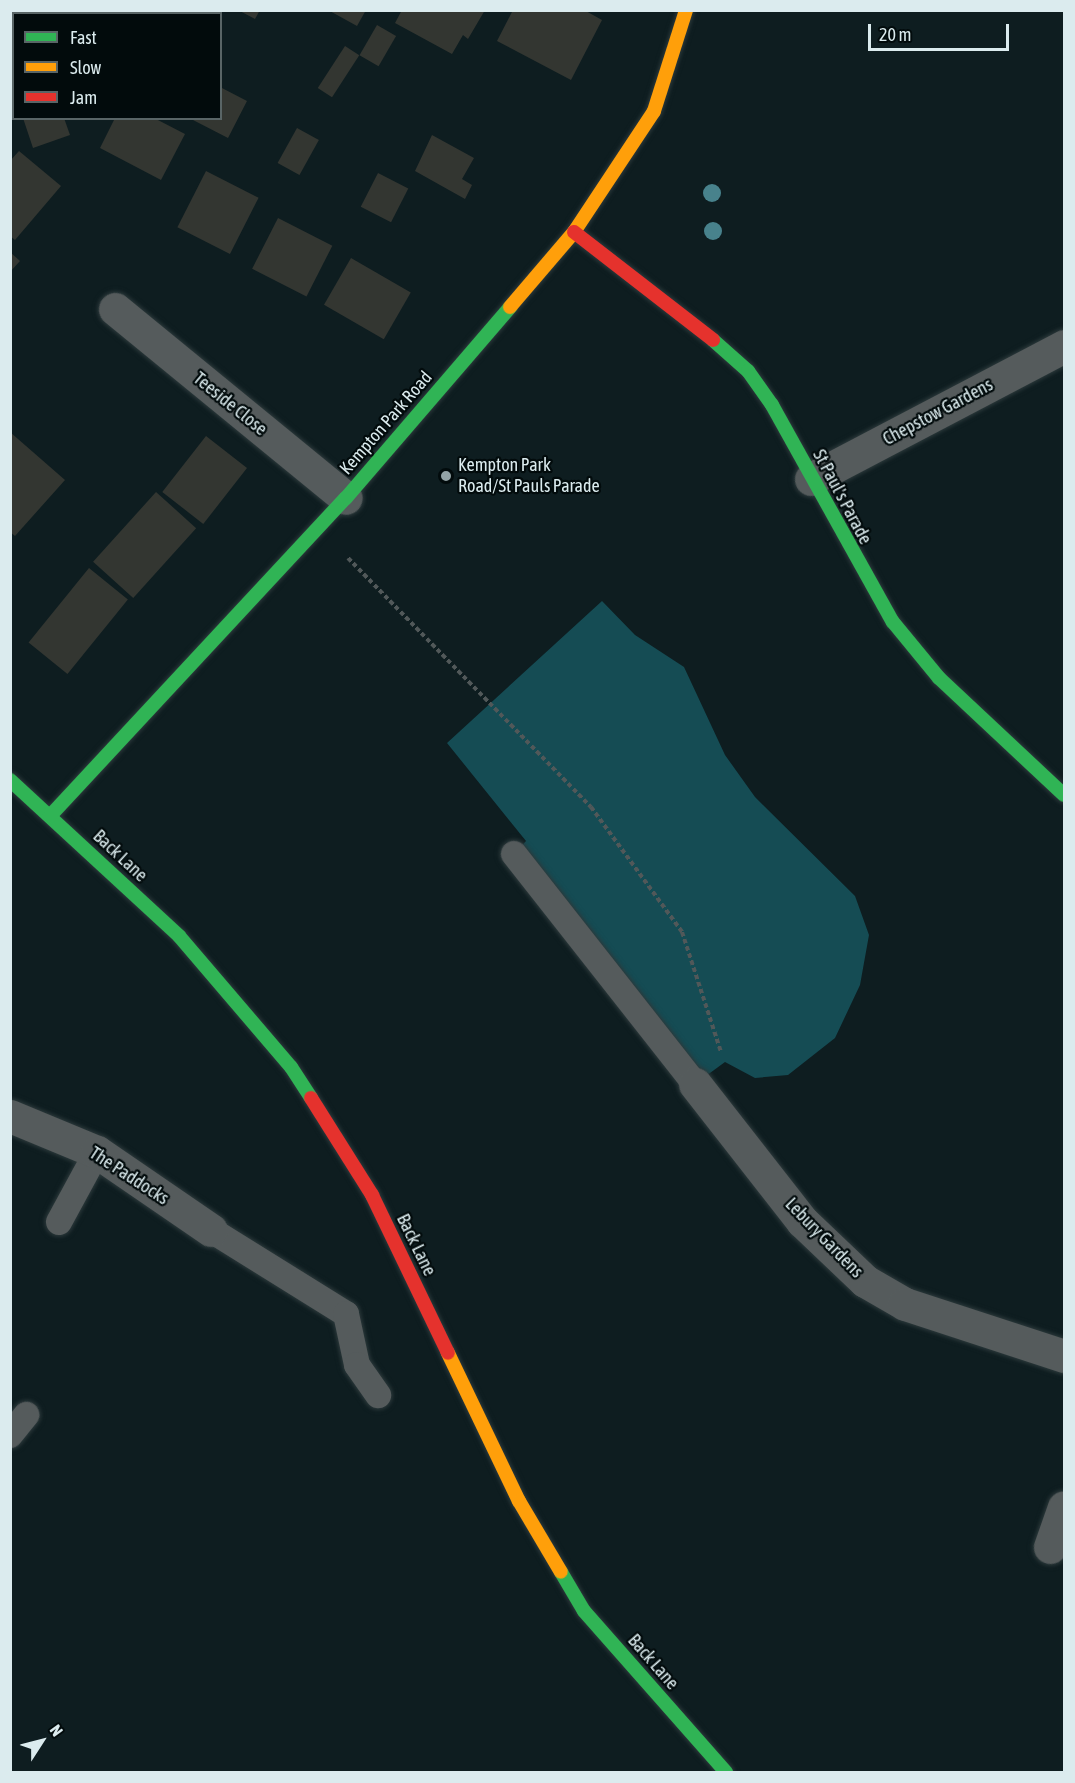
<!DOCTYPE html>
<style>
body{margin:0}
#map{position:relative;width:1075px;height:1783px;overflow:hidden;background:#0e1d20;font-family:"Asap Condensed",sans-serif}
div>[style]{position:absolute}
.forest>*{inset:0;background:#154c54}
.building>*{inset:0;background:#333631;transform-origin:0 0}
.path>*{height:4px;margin-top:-2px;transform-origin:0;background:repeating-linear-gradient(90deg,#515859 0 4.5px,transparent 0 7.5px)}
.roads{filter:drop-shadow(0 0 2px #2c393b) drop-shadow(0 0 2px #2c393b)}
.lane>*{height:26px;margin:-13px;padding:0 13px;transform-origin:13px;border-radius:13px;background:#555b5c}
.street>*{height:33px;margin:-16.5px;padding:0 16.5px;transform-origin:16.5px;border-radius:16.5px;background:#555b5c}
.fast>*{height:14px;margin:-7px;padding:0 7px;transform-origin:7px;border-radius:7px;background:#30b455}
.slow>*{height:14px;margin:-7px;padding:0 7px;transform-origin:7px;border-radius:7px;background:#ff9f0a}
.jam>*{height:14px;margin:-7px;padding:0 7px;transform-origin:7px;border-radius:7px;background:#e5322d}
.trees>*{width:18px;height:18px;margin:-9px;border-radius:50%;background:#48828c}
.dots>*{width:16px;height:16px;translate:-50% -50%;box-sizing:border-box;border:3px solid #020b0c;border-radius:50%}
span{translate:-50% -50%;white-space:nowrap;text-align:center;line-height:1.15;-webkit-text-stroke:4.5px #020b0c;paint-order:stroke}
.street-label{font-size:18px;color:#dbebee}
.poi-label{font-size:18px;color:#dbebee}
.left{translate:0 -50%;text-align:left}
.frame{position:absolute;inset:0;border:12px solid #dbebee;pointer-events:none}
.legend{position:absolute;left:12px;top:12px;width:210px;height:108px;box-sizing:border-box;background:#020b0c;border:2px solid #596566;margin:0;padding:8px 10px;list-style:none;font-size:18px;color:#dbebee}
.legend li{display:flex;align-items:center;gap:12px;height:30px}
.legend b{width:30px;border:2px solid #596566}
.north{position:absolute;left:12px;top:1711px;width:60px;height:60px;-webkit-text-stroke:4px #020b0c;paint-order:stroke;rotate:54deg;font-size:16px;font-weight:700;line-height:24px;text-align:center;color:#dbebee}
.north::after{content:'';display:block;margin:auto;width:21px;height:27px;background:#dbebee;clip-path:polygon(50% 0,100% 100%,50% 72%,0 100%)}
.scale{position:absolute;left:868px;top:24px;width:141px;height:27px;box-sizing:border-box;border:3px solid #dbebee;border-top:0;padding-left:8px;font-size:18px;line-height:21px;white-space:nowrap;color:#dbebee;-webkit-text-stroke:4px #020b0c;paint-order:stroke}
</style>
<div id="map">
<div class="forest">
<i style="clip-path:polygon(602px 601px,635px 635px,684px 667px,725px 755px,755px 797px,855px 896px,869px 935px,860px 985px,835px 1038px,788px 1075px,755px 1078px,725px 1062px,695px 1084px,514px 854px,526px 841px,447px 743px)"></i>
</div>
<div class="building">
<i style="clip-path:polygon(238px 10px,260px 10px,255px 19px)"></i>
<i style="clip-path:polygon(328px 10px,366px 10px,357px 26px)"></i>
<i style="clip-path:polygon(402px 10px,485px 10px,468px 39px,463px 35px,452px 54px,395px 23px)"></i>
<i style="clip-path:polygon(513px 10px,584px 10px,602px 20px,571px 80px,497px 41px)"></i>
<i style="left:377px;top:25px;width:22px;height:35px;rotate:30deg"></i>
<i style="left:345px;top:46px;width:17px;height:50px;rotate:33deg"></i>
<i style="clip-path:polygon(220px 87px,247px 101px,228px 138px,193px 120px,220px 118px)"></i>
<i style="clip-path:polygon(23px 118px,64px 118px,70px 135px,33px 148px)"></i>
<i style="clip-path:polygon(115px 118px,154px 118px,185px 134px,161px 180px,100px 148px)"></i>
<i style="left:297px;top:128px;width:25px;height:40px;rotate:29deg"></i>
<i style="clip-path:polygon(432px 135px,474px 158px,462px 179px,472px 185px,465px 199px,415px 171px)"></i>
<i style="clip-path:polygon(19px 151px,61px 186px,15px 240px,10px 236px,10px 161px)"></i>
<i style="left:206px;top:171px;width:59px;height:63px;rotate:27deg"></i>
<i style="left:378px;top:173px;width:34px;height:38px;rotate:27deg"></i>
<i style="left:278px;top:218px;width:61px;height:57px;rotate:27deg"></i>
<i style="clip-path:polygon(10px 252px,20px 261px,10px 272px)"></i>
<i style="left:351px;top:258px;width:69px;height:54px;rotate:30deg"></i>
<i style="clip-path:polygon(10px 432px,65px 480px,15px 536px,10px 532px)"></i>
<i style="left:206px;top:436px;width:52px;height:71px;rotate:38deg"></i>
<i style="left:156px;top:492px;width:54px;height:94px;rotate:42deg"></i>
<i style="left:89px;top:568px;width:50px;height:96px;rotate:39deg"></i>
</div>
<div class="path">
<i style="left:348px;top:558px;width:348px;rotate:45.7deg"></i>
<i style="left:591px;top:807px;width:155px;rotate:53.9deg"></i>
<i style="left:682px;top:932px;width:126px;rotate:72deg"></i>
</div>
<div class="roads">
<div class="lane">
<i style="left:514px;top:854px;width:293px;rotate:51.8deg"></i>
<i style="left:59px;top:1222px;width:80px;rotate:-61.5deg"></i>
<i style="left:211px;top:1230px;width:159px;rotate:31.9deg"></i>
<i style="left:346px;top:1314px;width:52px;rotate:77.8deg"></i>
<i style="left:357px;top:1365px;width:37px;rotate:55deg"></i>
<i style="left:10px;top:1435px;width:26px;rotate:-51deg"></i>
</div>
<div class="street">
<i style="left:115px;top:309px;width:298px;rotate:39.3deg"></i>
<i style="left:811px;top:479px;width:286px;rotate:-27.7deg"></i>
<i style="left:695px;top:1084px;width:174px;rotate:52deg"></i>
<i style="left:802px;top:1221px;width:87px;rotate:43.6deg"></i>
<i style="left:865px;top:1281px;width:46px;rotate:29.9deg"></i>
<i style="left:905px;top:1304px;width:167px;rotate:18.1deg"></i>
<i style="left:10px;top:1116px;width:94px;rotate:22.5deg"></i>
<i style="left:97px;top:1152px;width:138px;rotate:34.4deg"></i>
<i style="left:1050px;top:1547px;width:42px;rotate:-70.7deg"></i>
</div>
<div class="fast">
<i style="left:713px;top:340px;width:47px;rotate:41.5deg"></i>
<i style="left:748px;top:371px;width:42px;rotate:54.8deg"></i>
<i style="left:772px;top:405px;width:248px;rotate:60.9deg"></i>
<i style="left:893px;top:622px;width:72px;rotate:50.6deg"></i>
<i style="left:939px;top:678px;width:171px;rotate:43.1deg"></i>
<i style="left:10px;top:780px;width:230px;rotate:42.7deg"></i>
<i style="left:179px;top:936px;width:172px;rotate:49.5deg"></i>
<i style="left:291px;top:1067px;width:37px;rotate:57deg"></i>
<i style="left:50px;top:816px;width:434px;rotate:-47.1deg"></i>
<i style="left:346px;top:498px;width:252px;rotate:-49.3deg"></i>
<i style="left:561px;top:1572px;width:45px;rotate:59.5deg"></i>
<i style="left:584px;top:1611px;width:215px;rotate:48.6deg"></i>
</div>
<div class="slow">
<i style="left:510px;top:307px;width:99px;rotate:-49.5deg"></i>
<i style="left:574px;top:232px;width:145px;rotate:-56.5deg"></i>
<i style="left:654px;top:111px;width:106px;rotate:-72.4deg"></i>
<i style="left:448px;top:1353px;width:164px;rotate:64.4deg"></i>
<i style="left:519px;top:1501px;width:82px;rotate:59.4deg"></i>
</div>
<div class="jam">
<i style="left:574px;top:232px;width:176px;rotate:37.8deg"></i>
<i style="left:311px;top:1098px;width:115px;rotate:57.8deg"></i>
<i style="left:372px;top:1195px;width:175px;rotate:64.3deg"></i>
</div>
</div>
<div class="trees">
<i style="left:712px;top:193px"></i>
<i style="left:713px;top:231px"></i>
</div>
<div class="dots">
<i style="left:446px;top:476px;background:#93a3a6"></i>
</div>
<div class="street-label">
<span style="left:230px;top:404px;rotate:39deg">Teeside Close</span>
<span style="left:938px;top:412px;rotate:-28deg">Chepstow Gardens</span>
<span style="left:386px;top:423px;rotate:-49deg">Kempton Park Road</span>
<span style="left:842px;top:497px;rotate:62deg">St Paul's Parade</span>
<span style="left:120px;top:856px;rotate:43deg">Back Lane</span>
<span style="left:129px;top:1176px;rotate:33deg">The Paddocks</span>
<span style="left:824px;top:1238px;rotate:46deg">Lebury Gardens</span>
<span style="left:416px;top:1245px;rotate:64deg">Back Lane</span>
<span style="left:653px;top:1662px;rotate:49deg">Back Lane</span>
</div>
<div class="poi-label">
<span class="left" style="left:458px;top:476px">Kempton Park<br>Road/St Pauls Parade</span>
</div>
<div class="frame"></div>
<ul class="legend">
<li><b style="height:8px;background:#30b455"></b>Fast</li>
<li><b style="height:8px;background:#ff9f0a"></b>Slow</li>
<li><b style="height:8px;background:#e5322d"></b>Jam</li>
</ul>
<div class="north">N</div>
<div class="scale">20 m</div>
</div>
